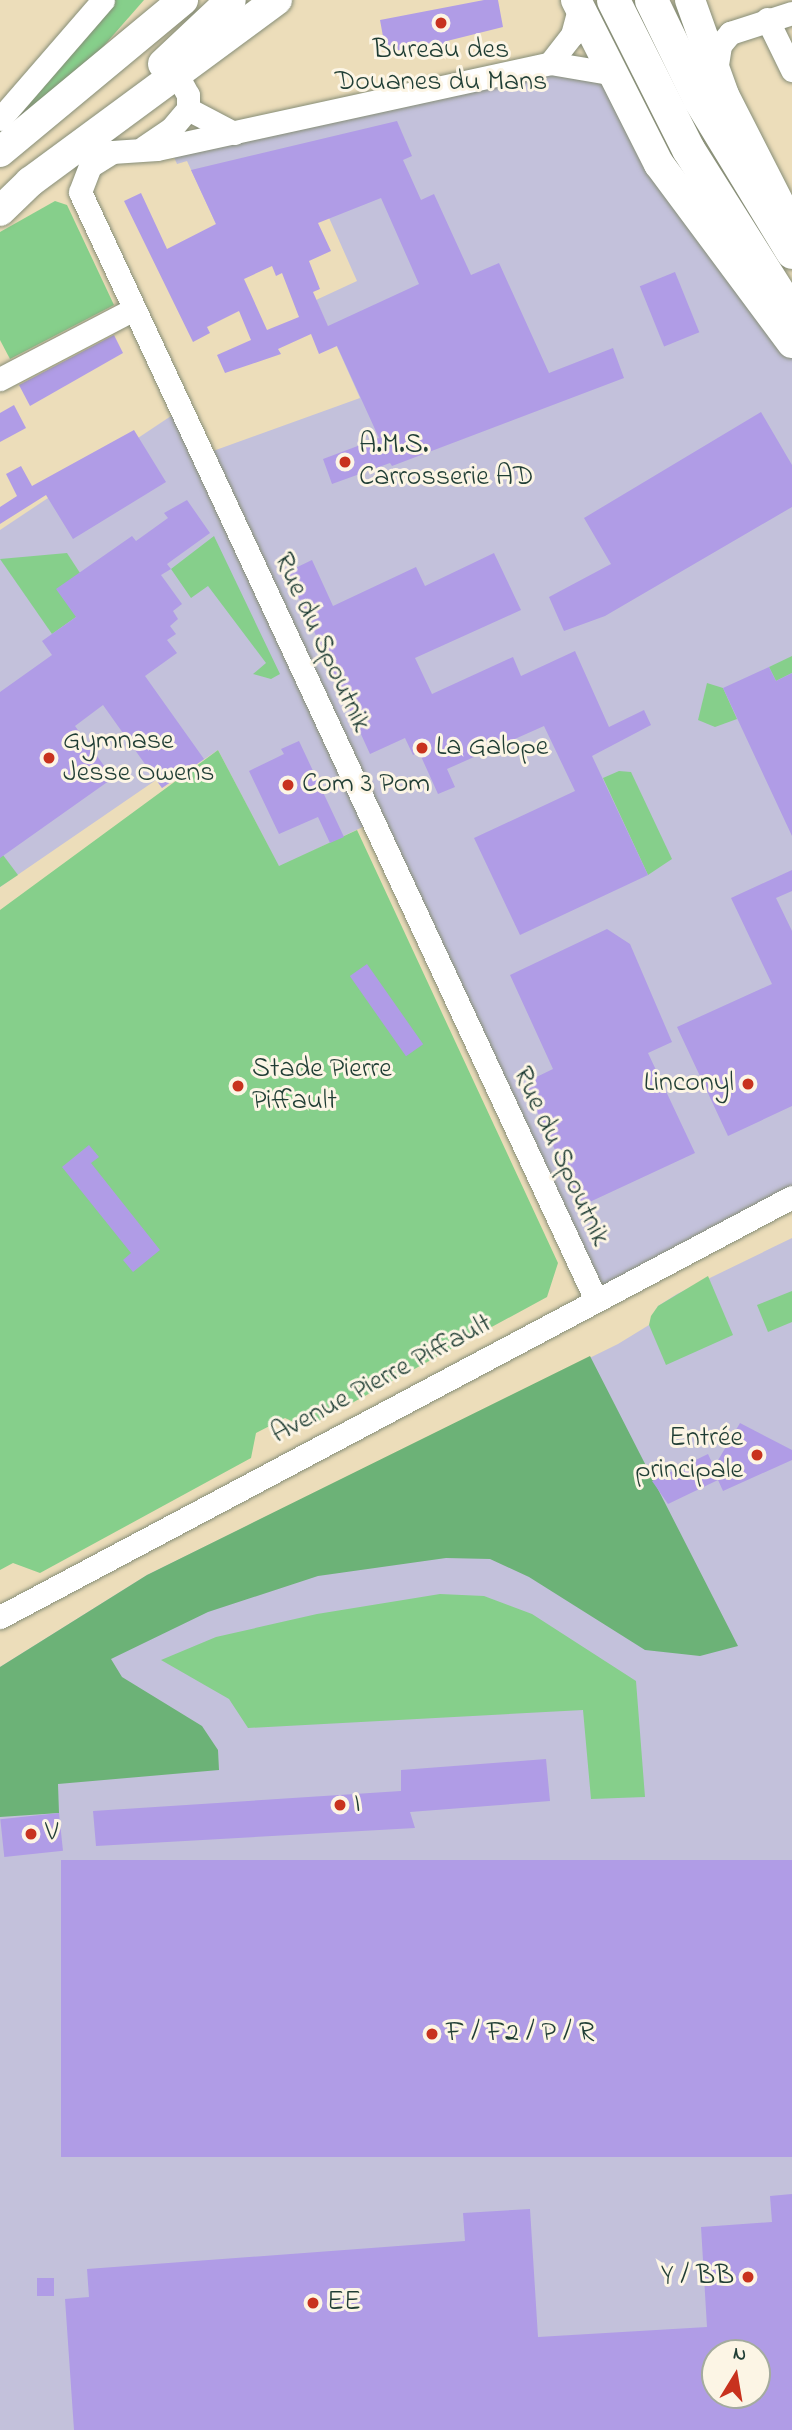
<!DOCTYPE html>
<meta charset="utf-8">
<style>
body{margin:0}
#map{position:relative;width:792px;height:2430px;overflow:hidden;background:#ecddba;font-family:"Indie Flower",sans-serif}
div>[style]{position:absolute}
.industrial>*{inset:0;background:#c3c1db}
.green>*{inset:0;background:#86cf8b}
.forest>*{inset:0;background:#6cb277}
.building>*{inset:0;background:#b09ce6;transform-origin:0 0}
.roads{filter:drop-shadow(0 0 2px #868d77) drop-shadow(0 0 2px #868d77)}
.minor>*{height:23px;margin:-11.5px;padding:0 11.5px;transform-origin:11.5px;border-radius:11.5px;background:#fff}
.major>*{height:30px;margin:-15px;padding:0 15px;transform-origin:15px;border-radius:15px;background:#fff}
.highway>*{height:33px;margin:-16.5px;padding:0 16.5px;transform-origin:16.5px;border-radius:16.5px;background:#fff}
.dots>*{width:19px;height:19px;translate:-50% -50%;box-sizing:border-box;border:4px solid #fcf5e5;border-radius:50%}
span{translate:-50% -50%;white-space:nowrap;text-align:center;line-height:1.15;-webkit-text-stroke:6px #fcf5e5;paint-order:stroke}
.poi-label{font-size:28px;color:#1f3d34}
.left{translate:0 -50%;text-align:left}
.right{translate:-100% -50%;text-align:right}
.street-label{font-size:28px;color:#1f3d34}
.north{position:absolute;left:701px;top:2339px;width:70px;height:70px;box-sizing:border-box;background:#fcf5e5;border:2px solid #a4ab9e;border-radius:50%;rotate:11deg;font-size:19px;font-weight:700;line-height:28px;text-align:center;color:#1f3d34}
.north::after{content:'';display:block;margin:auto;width:24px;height:32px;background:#c8321e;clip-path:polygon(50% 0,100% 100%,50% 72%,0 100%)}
</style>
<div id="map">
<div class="industrial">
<i style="clip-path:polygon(599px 69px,792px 343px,792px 1197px,596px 1300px,371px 823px,279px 867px,218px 750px,162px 788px,156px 780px,0 887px,0 530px,180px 410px,202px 455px,360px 398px,316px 300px,357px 281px,326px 211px,222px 237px,187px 161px,177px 164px,169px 146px,456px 82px)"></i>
<i style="clip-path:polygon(evenodd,792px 1238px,792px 2430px,0 2430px,0 1667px,147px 1575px,618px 1344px,649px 1325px,658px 1306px,677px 1294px,792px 1238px,715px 2353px,757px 2353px,757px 2395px,715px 2395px,715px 2353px)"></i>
</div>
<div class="green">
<i style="clip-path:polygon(97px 0,144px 0,80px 73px,0 138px,0 119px)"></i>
<i style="clip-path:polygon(55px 201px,67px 205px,114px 305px,10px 359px,0 340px,0 232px)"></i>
<i style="clip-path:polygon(214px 536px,280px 674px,271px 679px,253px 674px,266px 663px,208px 586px,191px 598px,171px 569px)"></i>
<i style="clip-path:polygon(67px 553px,80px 573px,76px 617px,52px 634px,0 559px)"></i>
<i style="clip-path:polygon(792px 656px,792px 673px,776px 681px,769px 667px)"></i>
<i style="clip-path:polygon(707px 683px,723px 688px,737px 719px,715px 727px,698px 720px)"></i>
<i style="clip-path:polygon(218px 750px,279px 866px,357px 830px,558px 1263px,547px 1297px,306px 1428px,285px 1418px,256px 1433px,251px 1458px,40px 1573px,13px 1563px,0 1570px,0 910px)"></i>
<i style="clip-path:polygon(619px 771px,631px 772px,672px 859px,648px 875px,603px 778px)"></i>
<i style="clip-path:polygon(0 851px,18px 875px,0 887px)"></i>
<i style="clip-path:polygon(708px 1276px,733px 1335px,666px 1365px,649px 1325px,651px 1316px,658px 1306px)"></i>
<i style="clip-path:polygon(792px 1291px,792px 1322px,768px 1332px,757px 1305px)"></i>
<i style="clip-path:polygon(440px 1594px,484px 1596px,532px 1614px,636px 1681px,645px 1797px,591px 1799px,583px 1710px,248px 1728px,229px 1699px,161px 1660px,216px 1637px,317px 1614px)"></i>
</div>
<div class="forest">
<i style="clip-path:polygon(590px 1356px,738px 1646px,700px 1656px,645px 1650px,529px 1577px,490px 1559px,446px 1558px,318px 1576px,208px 1612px,111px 1659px,122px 1677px,202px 1726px,218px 1750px,219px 1770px,58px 1784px,59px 1813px,0 1817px,0 1667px,147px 1575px)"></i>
</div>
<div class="building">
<i style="clip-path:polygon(484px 0,498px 0,503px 27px,447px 41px,441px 47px,432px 43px,386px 53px,380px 20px)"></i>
<i style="clip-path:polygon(evenodd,397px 121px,412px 156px,403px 160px,421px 200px,434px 194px,471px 275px,499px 263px,549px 373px,613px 348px,624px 378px,392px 466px,390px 463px,332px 484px,323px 459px,379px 438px,337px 346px,319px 354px,311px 334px,278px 349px,281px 354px,225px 373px,217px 355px,251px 340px,239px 311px,207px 327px,210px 333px,193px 342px,124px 201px,141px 193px,167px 249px,216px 224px,191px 170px,397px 121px,381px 198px,419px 284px,328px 326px,313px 292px,320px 289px,309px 261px,331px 251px,318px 223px,381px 198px,397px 121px,272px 266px,276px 276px,282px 273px,299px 317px,267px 330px,244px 279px,272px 266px)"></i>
<i style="left:675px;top:272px;width:65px;height:38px;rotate:68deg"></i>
<i style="clip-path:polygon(114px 335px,123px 353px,30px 406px,19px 385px)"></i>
<i style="clip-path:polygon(14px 405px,26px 428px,0 442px,0 413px)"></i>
<i style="clip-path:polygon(761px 412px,792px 465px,792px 507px,605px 616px,564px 631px,549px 597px,611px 564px,584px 518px)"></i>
<i style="clip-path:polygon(134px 430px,166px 482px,73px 539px,46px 495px,0 524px,0 507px,17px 496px,6px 474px,21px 466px,32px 486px)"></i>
<i style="clip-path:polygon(187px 500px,210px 533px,167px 564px,171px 569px,161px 575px,182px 604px,173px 611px,178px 619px,170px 626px,176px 634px,167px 640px,177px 653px,145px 676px,204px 759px,162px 788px,103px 705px,75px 726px,113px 778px,0 858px,0 692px,52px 655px,42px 641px,76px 617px,56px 589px,132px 536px,136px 541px,168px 518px,164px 513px)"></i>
<i style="clip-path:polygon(494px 553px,521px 610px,415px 658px,432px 694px,513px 657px,521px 676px,575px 651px,609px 727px,644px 710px,651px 725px,592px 756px,648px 875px,520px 935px,474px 838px,575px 791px,544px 726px,447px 769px,455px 787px,438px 794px,419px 752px,413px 755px,405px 738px,370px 754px,287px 572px,312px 560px,333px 606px,416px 567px,425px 586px)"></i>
<i style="clip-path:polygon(769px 667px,776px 681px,792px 673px,792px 836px,723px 688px)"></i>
<i style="clip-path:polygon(299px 741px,344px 837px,330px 843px,318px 817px,279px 834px,249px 771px,284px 754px,281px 749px)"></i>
<i style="clip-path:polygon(792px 870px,792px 891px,776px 898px,792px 931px,792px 1106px,728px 1136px,677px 1027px,772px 984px,731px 898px)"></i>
<i style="clip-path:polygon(607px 929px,630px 944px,672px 1042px,648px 1053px,695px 1153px,581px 1206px,524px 1083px,553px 1069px,510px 975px)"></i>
<i style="left:367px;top:964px;width:98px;height:21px;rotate:55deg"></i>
<i style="clip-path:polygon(89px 1145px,99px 1157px,91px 1163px,160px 1250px,133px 1272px,123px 1260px,131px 1253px,62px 1167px)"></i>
<i style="clip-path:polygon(740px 1423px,792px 1450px,792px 1460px,723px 1491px,718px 1480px,668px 1504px,652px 1481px,708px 1454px,714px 1467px)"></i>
<i style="clip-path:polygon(546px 1759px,550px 1801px,410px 1812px,415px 1828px,96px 1846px,93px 1811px,401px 1791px,401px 1770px)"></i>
<i style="left:59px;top:1813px;width:38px;height:59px;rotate:84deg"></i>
<i style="left:792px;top:1860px;width:297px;height:731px;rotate:90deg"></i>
<i style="clip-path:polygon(evenodd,792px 2194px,792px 2430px,74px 2430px,65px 2299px,89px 2297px,87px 2269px,465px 2241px,463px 2213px,530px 2209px,538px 2337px,707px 2327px,701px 2227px,772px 2222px,770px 2196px,792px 2194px,715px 2353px,757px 2353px,757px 2395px,715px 2395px,715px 2353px)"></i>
<i style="left:37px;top:2278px;width:17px;height:18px"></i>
</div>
<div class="roads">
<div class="minor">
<i style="left:767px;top:19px;width:57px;rotate:63.9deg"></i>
<i style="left:550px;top:63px;width:36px;rotate:-52deg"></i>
<i style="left:572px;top:35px;width:28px;rotate:-75deg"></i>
<i style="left:716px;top:71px;width:26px;rotate:-81deg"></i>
<i style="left:720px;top:45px;width:16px;rotate:-50deg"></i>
<i style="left:730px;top:33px;width:65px;rotate:-17.9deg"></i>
<i style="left:188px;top:109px;width:52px;rotate:27.6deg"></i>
<i style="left:0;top:119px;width:157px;rotate:-49.1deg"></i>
<i style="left:144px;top:147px;width:32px;rotate:-34deg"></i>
<i style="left:171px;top:129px;width:26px;rotate:-50deg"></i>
<i style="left:188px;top:109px;width:14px;rotate:-90deg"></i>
<i style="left:188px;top:95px;width:25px;rotate:-119deg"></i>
<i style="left:0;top:379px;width:149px;rotate:-27.6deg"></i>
<i style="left:596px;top:1300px;width:1222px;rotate:-114.97deg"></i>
<i style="left:80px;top:192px;width:28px;rotate:-69deg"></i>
<i style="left:90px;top:166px;width:26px;rotate:-32deg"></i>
<i style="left:112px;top:152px;width:45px;rotate:-3.8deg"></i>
<i style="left:157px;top:149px;width:402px;rotate:-12.3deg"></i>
<i style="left:550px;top:63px;width:61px;rotate:9.5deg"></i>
<i style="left:0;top:1617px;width:896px;rotate:-27.94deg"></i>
</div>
<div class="major">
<i style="left:576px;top:0;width:184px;rotate:63.2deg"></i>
<i style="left:659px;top:164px;width:223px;rotate:53.4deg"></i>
<i style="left:690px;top:0;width:101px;rotate:70.3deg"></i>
<i style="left:724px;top:95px;width:130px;rotate:63deg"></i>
<i style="left:163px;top:64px;width:93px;rotate:-43.3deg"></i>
<i style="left:0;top:152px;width:238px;rotate:-39.7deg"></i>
<i style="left:0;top:211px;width:42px;rotate:-44deg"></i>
<i style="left:30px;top:182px;width:307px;rotate:-36.4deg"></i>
</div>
<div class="highway">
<i style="left:613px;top:0;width:167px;rotate:63.3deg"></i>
<i style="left:688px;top:149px;width:195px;rotate:57.8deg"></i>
<i style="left:651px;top:0;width:110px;rotate:64.1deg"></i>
<i style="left:699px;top:99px;width:179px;rotate:58.7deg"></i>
</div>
</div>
<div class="dots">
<i style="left:441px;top:23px;background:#c8321e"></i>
<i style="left:345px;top:462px;background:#c8321e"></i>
<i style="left:422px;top:748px;background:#c8321e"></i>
<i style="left:49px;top:758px;background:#c8321e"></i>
<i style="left:288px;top:785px;background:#c8321e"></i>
<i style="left:748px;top:1084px;background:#c8321e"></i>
<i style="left:238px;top:1086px;background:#c8321e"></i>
<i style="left:757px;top:1455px;background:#c8321e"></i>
<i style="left:340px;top:1805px;background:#c8321e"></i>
<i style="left:31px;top:1834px;background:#c8321e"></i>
<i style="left:432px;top:2034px;background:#c8321e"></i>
<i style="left:748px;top:2277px;background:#c8321e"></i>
<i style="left:313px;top:2303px;background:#c8321e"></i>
</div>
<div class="poi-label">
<span style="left:441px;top:67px">Bureau des<br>Douanes du Mans</span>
<span class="left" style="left:359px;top:462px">A.M.S.<br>Carrosserie AD</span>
<span class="left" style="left:63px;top:758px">Gymnase<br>Jesse Owens</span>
<span class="left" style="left:436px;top:748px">La Galope</span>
<span class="left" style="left:302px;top:785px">Com 3 Pom</span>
<span class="left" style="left:252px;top:1086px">Stade Pierre<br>Piffault</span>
<span class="right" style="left:734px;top:1084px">Linconyl</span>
<span class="right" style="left:743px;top:1455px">Entrée<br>principale</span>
<span class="left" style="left:354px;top:1805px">I</span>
<span class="left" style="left:45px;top:1834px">V</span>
<span class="left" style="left:446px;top:2034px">F / F2 / P / R</span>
<span class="right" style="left:734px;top:2277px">Y / BB</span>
<span class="left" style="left:327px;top:2303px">EE</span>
</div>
<div class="street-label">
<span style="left:321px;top:643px;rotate:65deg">Rue du Spoutnik</span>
<span style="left:560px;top:1157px;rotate:65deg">Rue du Spoutnik</span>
<span style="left:382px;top:1380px;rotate:-28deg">Avenue Pierre Piffault</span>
</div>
<div class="north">N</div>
</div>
